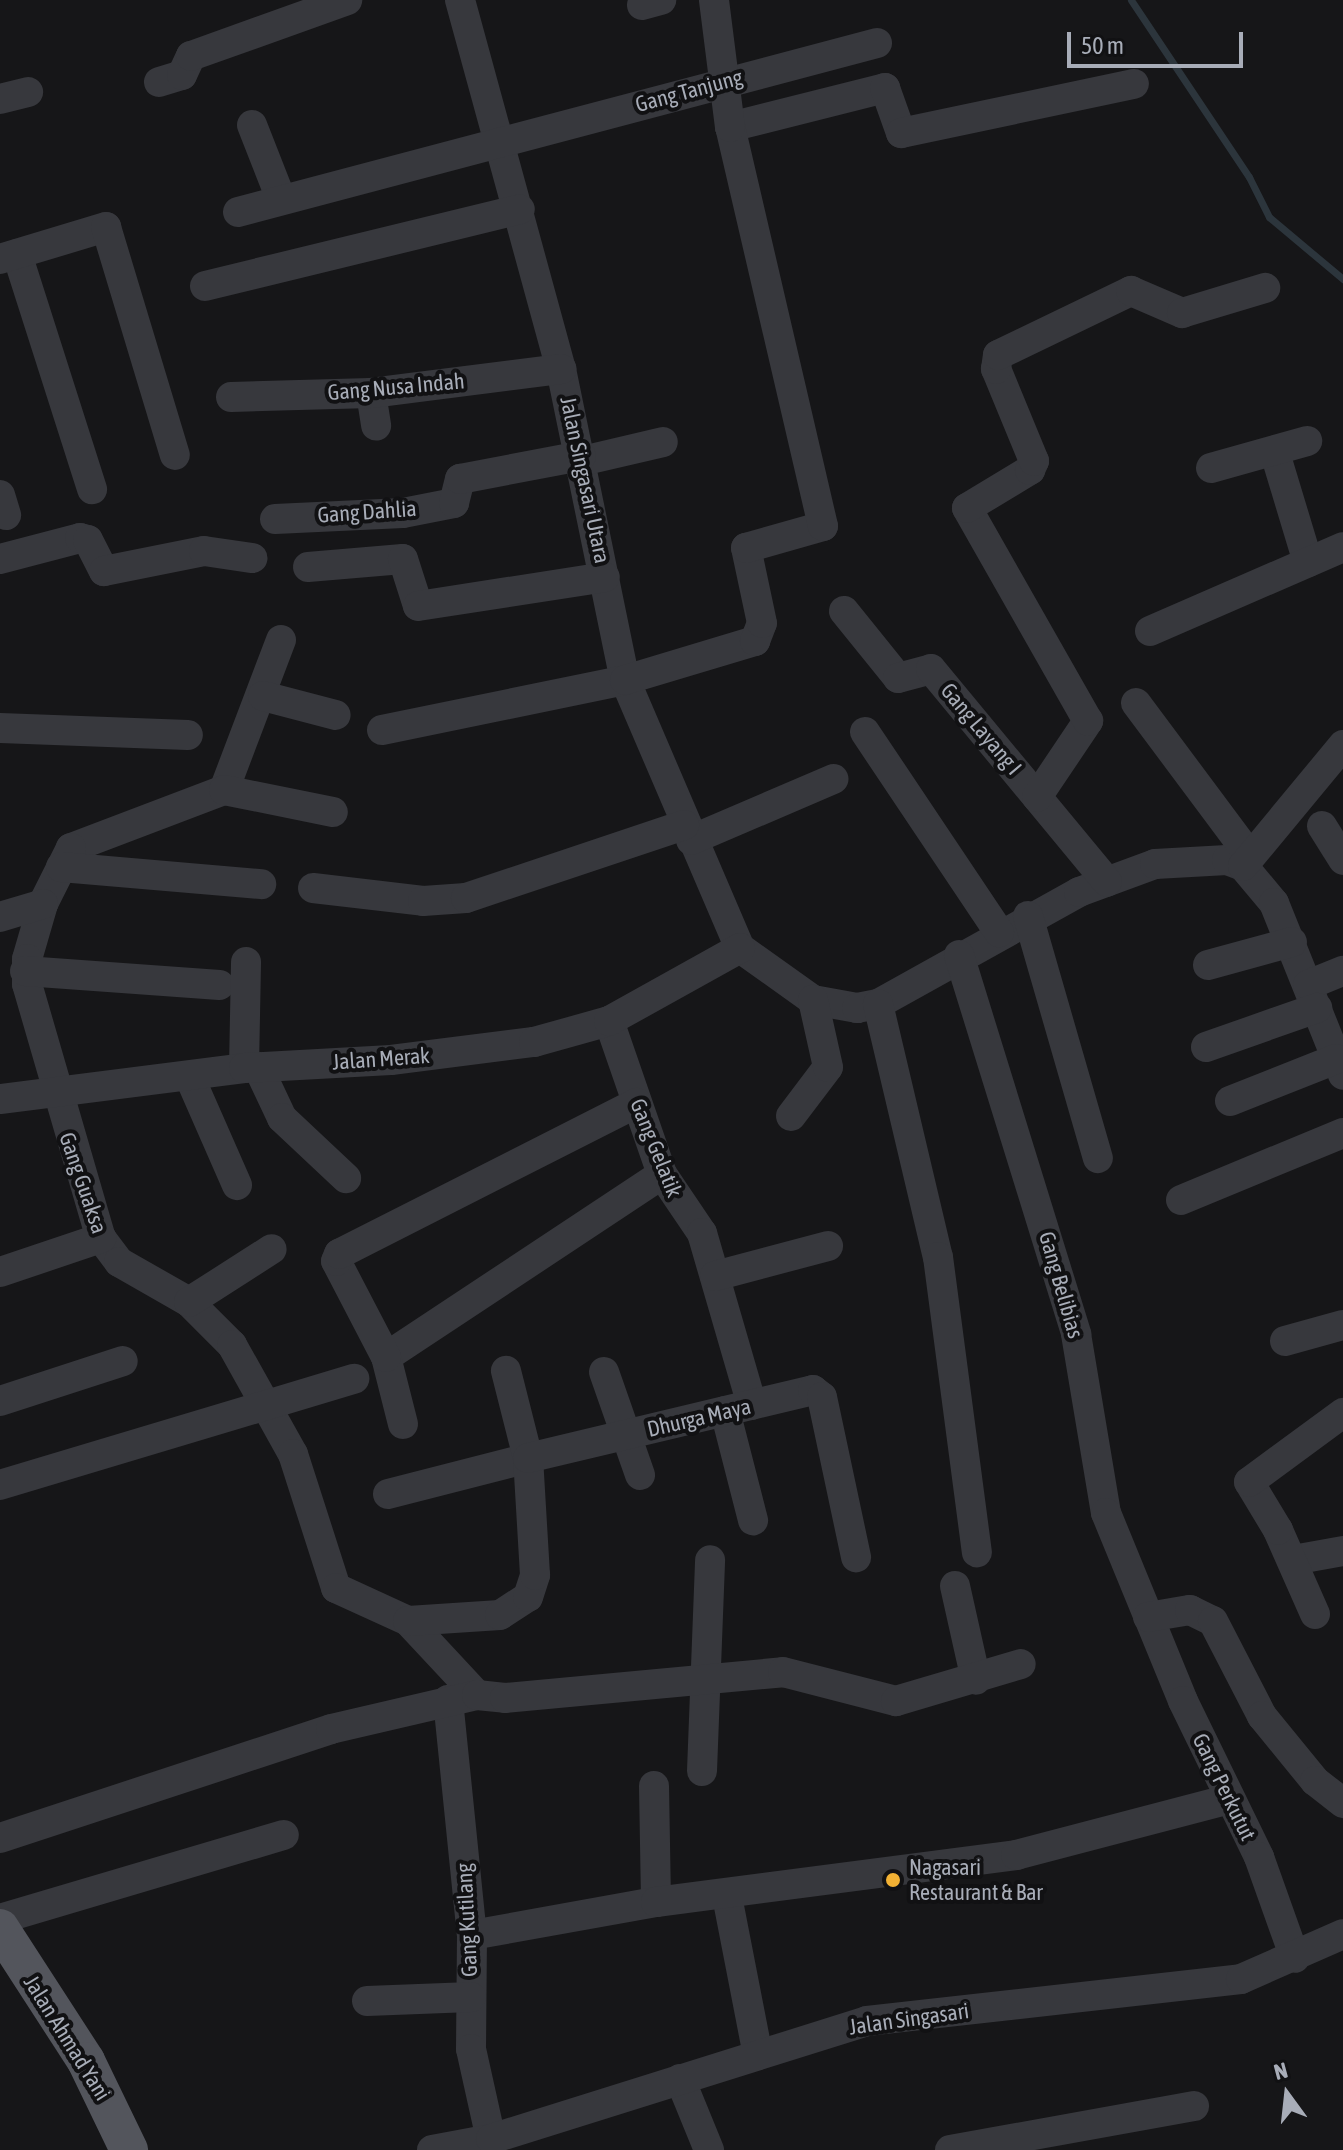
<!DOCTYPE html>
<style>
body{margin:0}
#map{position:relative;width:1343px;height:2150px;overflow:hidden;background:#161618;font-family:"Asap Condensed",sans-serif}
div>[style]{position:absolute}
.stream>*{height:7px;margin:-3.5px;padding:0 3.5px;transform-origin:3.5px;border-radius:3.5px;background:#2c353c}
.minor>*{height:30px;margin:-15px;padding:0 15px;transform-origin:15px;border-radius:15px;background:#37383d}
.major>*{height:38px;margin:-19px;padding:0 19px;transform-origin:19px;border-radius:19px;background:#53555c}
.dots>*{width:22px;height:22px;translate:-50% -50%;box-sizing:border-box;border:4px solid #111113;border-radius:50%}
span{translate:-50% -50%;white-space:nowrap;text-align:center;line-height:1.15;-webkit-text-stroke:8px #111113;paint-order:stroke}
.street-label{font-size:22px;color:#a8adb8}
.poi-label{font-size:22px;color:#a8adb8}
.left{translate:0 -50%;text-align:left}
.north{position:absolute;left:1247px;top:2054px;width:80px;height:80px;-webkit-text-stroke:6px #111113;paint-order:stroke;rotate:345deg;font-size:22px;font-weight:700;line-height:32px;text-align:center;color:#a8adb8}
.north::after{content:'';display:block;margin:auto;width:28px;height:36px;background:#a8adb8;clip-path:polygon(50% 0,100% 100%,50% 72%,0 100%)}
.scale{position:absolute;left:1067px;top:32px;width:176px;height:36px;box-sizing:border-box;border:4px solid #a8adb8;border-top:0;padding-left:10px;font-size:24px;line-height:28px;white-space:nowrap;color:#a8adb8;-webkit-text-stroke:6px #111113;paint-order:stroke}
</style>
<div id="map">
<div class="stream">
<i style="left:1131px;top:0;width:213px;rotate:56.3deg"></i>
<i style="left:1249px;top:177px;width:45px;rotate:63.4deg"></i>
<i style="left:1269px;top:217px;width:97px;rotate:40deg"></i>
</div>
<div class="minor">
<i style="left:460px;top:0;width:383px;rotate:74.7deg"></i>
<i style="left:561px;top:369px;width:318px;rotate:78.4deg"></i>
<i style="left:625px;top:680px;width:292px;rotate:66.8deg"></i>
<i style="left:740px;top:948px;width:90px;rotate:35.5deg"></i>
<i style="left:813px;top:1000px;width:45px;rotate:10.3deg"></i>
<i style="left:857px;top:1008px;width:21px;rotate:-11deg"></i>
<i style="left:878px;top:1004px;width:230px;rotate:-29.1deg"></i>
<i style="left:1079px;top:892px;width:81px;rotate:-20.2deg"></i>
<i style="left:1155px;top:864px;width:72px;rotate:-3.2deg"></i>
<i style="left:1227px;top:860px;width:17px;rotate:21deg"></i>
<i style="left:1243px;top:866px;width:48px;rotate:50deg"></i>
<i style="left:1274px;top:903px;width:185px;rotate:68.1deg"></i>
<i style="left:642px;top:5px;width:20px;rotate:-15deg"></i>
<i style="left:159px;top:82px;width:24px;rotate:-17deg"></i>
<i style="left:182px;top:75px;width:21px;rotate:-65deg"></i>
<i style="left:191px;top:56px;width:166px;rotate:-19.7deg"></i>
<i style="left:0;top:99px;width:29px;rotate:-14deg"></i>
<i style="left:252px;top:125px;width:79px;rotate:68.6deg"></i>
<i style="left:730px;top:127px;width:160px;rotate:-14.1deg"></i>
<i style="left:885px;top:88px;width:48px;rotate:70.4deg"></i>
<i style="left:901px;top:133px;width:238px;rotate:-11.9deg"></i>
<i style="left:238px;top:212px;width:661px;rotate:-14.81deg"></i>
<i style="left:17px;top:254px;width:247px;rotate:72.3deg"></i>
<i style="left:0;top:259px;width:111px;rotate:-16.8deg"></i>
<i style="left:106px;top:227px;width:238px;rotate:73.2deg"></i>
<i style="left:205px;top:286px;width:324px;rotate:-13.7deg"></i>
<i style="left:371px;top:393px;width:33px;rotate:81deg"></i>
<i style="left:231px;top:397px;width:140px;rotate:-1.6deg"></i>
<i style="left:371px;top:393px;width:192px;rotate:-7.2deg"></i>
<i style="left:1275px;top:453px;width:114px;rotate:73.2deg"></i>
<i style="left:582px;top:461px;width:83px;rotate:-13.2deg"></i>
<i style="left:1211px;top:468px;width:100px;rotate:-15.7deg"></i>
<i style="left:0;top:495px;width:21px;rotate:73deg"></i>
<i style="left:275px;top:519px;width:128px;rotate:-2.7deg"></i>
<i style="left:403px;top:513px;width:52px;rotate:-11.1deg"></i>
<i style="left:454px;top:503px;width:25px;rotate:-76deg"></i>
<i style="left:460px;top:479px;width:123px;rotate:-10.8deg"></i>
<i style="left:0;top:559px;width:83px;rotate:-14.7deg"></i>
<i style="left:80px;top:538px;width:8px;rotate:14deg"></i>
<i style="left:88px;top:540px;width:35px;rotate:63deg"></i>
<i style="left:104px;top:571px;width:102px;rotate:-11.3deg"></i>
<i style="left:204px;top:551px;width:49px;rotate:8.3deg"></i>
<i style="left:308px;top:567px;width:95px;rotate:-4.8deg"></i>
<i style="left:403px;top:559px;width:49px;rotate:72.3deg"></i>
<i style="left:418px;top:606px;width:189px;rotate:-8.8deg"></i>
<i style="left:844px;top:611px;width:86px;rotate:51.1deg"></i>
<i style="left:898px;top:678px;width:34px;rotate:-15deg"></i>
<i style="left:931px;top:669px;width:276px;rotate:50.4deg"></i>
<i style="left:1150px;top:631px;width:210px;rotate:-23.5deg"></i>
<i style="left:281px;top:640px;width:160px;rotate:110.8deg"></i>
<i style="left:224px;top:790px;width:164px;rotate:159.2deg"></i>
<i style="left:71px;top:848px;width:63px;rotate:116.6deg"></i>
<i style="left:43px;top:904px;width:57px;rotate:106.2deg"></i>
<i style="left:27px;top:959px;width:25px;rotate:90deg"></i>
<i style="left:27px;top:984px;width:265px;rotate:73.8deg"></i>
<i style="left:101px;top:1238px;width:30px;rotate:53deg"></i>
<i style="left:119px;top:1262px;width:81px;rotate:29.7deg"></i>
<i style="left:189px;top:1302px;width:61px;rotate:45deg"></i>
<i style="left:232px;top:1345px;width:125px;rotate:60.8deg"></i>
<i style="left:293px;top:1454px;width:141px;rotate:72.2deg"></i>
<i style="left:336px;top:1588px;width:79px;rotate:24.6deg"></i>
<i style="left:408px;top:1621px;width:101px;rotate:47deg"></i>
<i style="left:263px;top:696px;width:75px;rotate:14.6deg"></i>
<i style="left:1136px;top:703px;width:191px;rotate:53.3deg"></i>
<i style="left:0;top:728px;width:188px;rotate:2.1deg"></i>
<i style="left:382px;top:730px;width:248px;rotate:-11.6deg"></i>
<i style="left:625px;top:680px;width:136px;rotate:-16.7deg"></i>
<i style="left:755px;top:641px;width:19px;rotate:-69deg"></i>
<i style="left:762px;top:623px;width:77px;rotate:-102deg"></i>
<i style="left:746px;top:548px;width:80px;rotate:-15.9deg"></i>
<i style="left:823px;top:526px;width:410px;rotate:-103.1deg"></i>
<i style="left:730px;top:127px;width:128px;rotate:-97.2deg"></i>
<i style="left:865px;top:732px;width:241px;rotate:56.2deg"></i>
<i style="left:224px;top:790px;width:111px;rotate:11.4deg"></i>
<i style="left:1037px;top:797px;width:92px;rotate:-56.1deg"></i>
<i style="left:1088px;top:721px;width:245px;rotate:-119.6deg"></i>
<i style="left:967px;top:508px;width:74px;rotate:-31.1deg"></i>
<i style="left:1030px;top:470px;width:10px;rotate:-66deg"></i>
<i style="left:1034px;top:461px;width:100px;rotate:-112.4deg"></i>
<i style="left:996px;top:369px;width:14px;rotate:-82deg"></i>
<i style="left:998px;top:355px;width:148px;rotate:-25.7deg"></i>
<i style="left:1131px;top:291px;width:56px;rotate:23.3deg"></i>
<i style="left:1182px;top:313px;width:87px;rotate:-16.8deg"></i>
<i style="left:1322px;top:826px;width:40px;rotate:58deg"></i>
<i style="left:691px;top:840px;width:155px;rotate:-23.2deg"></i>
<i style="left:1243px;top:866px;width:157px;rotate:-50.4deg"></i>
<i style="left:61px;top:867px;width:201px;rotate:4.9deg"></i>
<i style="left:313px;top:888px;width:111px;rotate:6.7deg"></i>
<i style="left:423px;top:901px;width:43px;rotate:-4deg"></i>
<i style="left:466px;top:898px;width:230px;rotate:-18.5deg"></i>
<i style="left:1028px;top:916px;width:252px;rotate:73.9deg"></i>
<i style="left:0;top:917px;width:45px;rotate:-16.8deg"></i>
<i style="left:959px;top:955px;width:397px;rotate:72.8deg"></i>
<i style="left:1076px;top:1334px;width:181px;rotate:80.5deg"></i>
<i style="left:1106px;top:1513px;width:203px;rotate:67.7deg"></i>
<i style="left:1183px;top:1701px;width:174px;rotate:64deg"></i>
<i style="left:1259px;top:1857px;width:107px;rotate:70.4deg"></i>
<i style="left:1208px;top:965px;width:87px;rotate:-15.3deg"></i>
<i style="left:25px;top:971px;width:195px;rotate:4.1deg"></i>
<i style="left:1308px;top:985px;width:38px;rotate:-22deg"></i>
<i style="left:878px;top:1004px;width:260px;rotate:76.7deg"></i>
<i style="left:938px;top:1257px;width:298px;rotate:82.5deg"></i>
<i style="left:609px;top:1021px;width:162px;rotate:70.9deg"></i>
<i style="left:662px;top:1174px;width:71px;rotate:55.9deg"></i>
<i style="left:702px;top:1233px;width:179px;rotate:73.8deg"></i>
<i style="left:1206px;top:1047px;width:118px;rotate:-19.4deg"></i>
<i style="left:258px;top:1067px;width:56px;rotate:64.8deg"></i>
<i style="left:282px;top:1118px;width:88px;rotate:43.2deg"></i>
<i style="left:244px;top:1068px;width:106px;rotate:-88.9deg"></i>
<i style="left:190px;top:1078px;width:117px;rotate:66.3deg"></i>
<i style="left:0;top:1099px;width:246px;rotate:-7.2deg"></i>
<i style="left:244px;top:1068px;width:147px;rotate:-3.1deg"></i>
<i style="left:391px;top:1060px;width:144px;rotate:-7.2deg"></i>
<i style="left:534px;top:1042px;width:78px;rotate:-15.6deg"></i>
<i style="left:609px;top:1021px;width:150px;rotate:-29.1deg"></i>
<i style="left:1230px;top:1101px;width:114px;rotate:-21.6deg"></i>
<i style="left:791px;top:1116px;width:61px;rotate:-52.9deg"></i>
<i style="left:828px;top:1067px;width:69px;rotate:-102.6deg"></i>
<i style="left:1181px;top:1200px;width:175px;rotate:-22.5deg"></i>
<i style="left:0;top:1272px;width:107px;rotate:-18.6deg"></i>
<i style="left:715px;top:1276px;width:117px;rotate:-14.9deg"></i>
<i style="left:189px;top:1302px;width:98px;rotate:-32.6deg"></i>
<i style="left:1285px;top:1341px;width:60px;rotate:-15.4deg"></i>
<i style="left:386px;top:1357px;width:331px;rotate:-33.5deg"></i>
<i style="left:604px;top:1372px;width:109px;rotate:70.7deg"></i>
<i style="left:0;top:1401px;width:129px;rotate:-18deg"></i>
<i style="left:725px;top:1411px;width:113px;rotate:75.6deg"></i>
<i style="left:403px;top:1424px;width:69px;rotate:-104.2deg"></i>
<i style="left:386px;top:1357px;width:108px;rotate:-117.5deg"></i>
<i style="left:336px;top:1261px;width:8px;rotate:-67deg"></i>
<i style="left:339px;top:1254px;width:334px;rotate:-26.9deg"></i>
<i style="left:0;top:1485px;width:370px;rotate:-16.7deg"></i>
<i style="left:388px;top:1494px;width:145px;rotate:-14.4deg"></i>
<i style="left:528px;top:1458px;width:90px;rotate:-104.2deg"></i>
<i style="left:1293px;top:1560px;width:51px;rotate:-10.2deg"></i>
<i style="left:955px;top:1586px;width:96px;rotate:77.4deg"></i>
<i style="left:1315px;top:1614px;width:92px;rotate:-113.8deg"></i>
<i style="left:1278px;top:1530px;width:56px;rotate:-121.1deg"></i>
<i style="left:1249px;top:1482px;width:117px;rotate:-36.3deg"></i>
<i style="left:1148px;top:1617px;width:43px;rotate:-9.5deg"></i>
<i style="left:1190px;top:1610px;width:25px;rotate:26deg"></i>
<i style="left:1213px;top:1621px;width:107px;rotate:62.7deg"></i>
<i style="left:1262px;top:1716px;width:84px;rotate:50.8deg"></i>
<i style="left:1315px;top:1781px;width:36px;rotate:38deg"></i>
<i style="left:408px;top:1621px;width:92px;rotate:-3.7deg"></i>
<i style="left:500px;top:1615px;width:33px;rotate:-33deg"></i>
<i style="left:528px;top:1597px;width:23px;rotate:-72deg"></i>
<i style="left:535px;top:1575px;width:117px;rotate:-93.4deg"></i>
<i style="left:528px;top:1458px;width:293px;rotate:-13.4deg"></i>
<i style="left:813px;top:1390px;width:11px;rotate:38deg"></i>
<i style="left:822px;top:1397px;width:164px;rotate:78deg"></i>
<i style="left:448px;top:1700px;width:236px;rotate:84.2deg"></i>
<i style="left:472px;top:1935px;width:114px;rotate:90.5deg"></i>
<i style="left:471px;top:2049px;width:92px;rotate:77.5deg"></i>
<i style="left:702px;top:1771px;width:211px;rotate:-87.8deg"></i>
<i style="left:654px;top:1786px;width:116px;rotate:89deg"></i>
<i style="left:0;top:1838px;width:348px;rotate:-18.2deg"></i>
<i style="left:331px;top:1729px;width:150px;rotate:-13.1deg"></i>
<i style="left:477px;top:1695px;width:28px;rotate:6deg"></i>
<i style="left:505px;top:1698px;width:279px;rotate:-5.3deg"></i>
<i style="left:783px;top:1672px;width:117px;rotate:14.4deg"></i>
<i style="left:896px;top:1701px;width:130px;rotate:-16.5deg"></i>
<i style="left:727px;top:1896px;width:162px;rotate:79deg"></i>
<i style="left:0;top:1919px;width:296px;rotate:-16.5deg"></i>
<i style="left:472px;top:1935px;width:187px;rotate:-10.2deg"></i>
<i style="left:656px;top:1902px;width:363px;rotate:-7.4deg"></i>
<i style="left:1016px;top:1855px;width:220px;rotate:-14.7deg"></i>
<i style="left:367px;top:2001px;width:104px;rotate:-2.2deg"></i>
<i style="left:680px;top:2079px;width:77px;rotate:67.8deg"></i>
<i style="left:432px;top:2150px;width:60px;rotate:-10.6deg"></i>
<i style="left:491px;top:2139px;width:394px;rotate:-17.4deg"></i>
<i style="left:867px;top:2021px;width:376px;rotate:-6.4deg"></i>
<i style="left:1241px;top:1979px;width:111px;rotate:-23.8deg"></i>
<i style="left:950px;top:2150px;width:248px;rotate:-10.2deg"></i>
</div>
<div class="major">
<i style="left:0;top:1928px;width:158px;rotate:57.1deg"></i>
<i style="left:86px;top:2061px;width:99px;rotate:64.2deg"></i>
</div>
<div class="dots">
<i style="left:893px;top:1880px;background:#f2b134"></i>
</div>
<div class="street-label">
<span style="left:689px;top:91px;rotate:-15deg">Gang Tanjung</span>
<span style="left:396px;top:387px;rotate:-5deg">Gang Nusa Indah</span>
<span style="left:585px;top:480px;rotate:78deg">Jalan Singasari Utara</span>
<span style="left:367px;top:512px;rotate:-4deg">Gang Dahlia</span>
<span style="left:981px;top:729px;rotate:50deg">Gang Layang I</span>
<span style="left:381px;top:1059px;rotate:-4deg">Jalan Merak</span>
<span style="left:656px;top:1148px;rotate:68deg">Gang Gelatik</span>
<span style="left:83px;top:1183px;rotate:71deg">Gang Guaksa</span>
<span style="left:1061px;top:1285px;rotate:74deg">Gang Belibias</span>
<span style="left:699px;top:1418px;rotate:-13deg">Dhurga Maya</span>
<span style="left:1224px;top:1787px;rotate:64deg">Gang Perkutut</span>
<span style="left:467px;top:1920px;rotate:-93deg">Gang Kutilang</span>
<span style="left:909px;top:2019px;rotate:-8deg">Jalan Singasari</span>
<span style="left:67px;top:2038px;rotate:58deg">Jalan Ahmad Yani</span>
</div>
<div class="poi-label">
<span class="left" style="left:909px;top:1880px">Nagasari<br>Restaurant &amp; Bar</span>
</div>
<div class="north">N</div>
<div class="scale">50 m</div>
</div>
